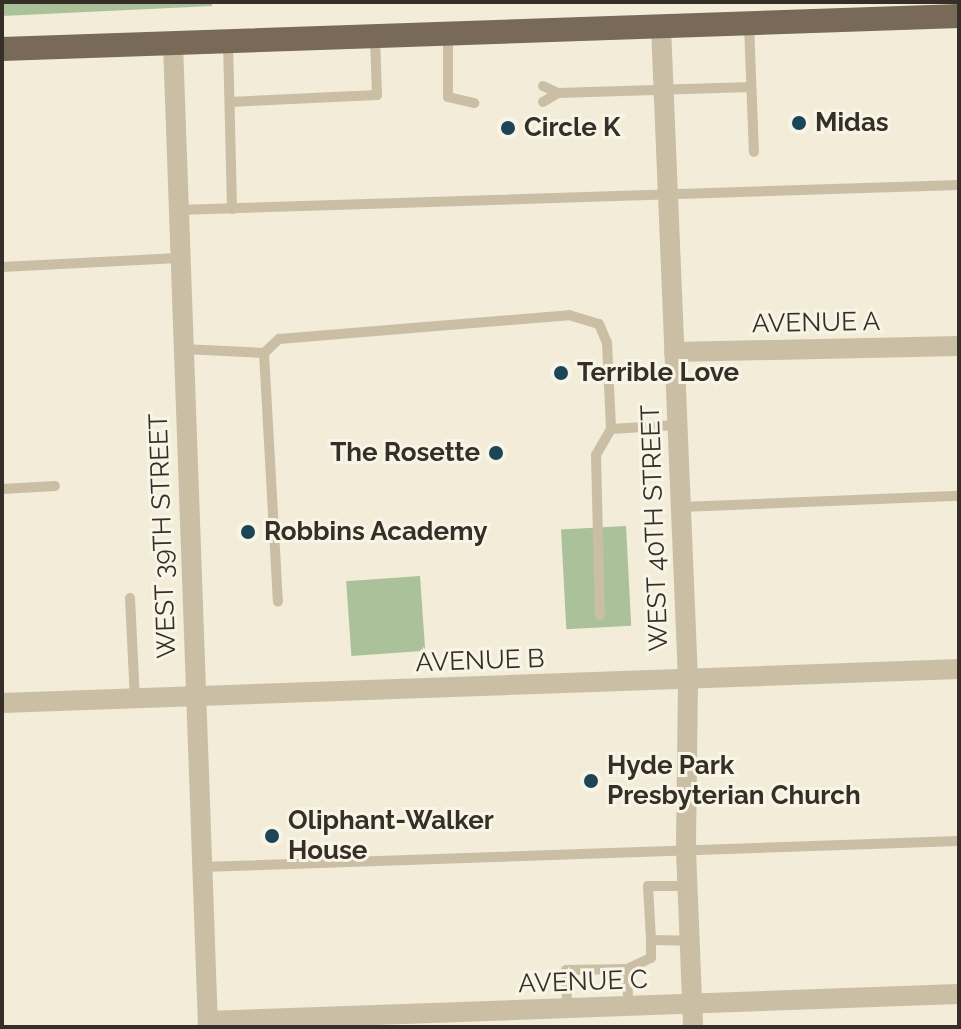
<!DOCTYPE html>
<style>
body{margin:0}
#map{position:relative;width:961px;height:1029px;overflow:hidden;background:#f2ecd9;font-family:Raleway,sans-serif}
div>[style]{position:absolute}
.green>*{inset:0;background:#aac199;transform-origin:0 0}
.lane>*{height:10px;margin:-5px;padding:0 5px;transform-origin:5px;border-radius:5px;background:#cabfa5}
.street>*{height:20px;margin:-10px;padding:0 10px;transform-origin:10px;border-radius:10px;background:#cabfa5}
.primary>*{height:24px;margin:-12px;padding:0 12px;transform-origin:12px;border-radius:12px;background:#786a57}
.dots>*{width:22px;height:22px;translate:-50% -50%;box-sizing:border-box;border:4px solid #f9f5e6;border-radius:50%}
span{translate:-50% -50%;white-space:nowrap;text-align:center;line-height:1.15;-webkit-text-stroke:6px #f9f5e6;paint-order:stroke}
.poi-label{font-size:26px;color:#352f27;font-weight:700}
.left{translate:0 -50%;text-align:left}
.right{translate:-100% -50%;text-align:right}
.street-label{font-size:26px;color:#352f27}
.frame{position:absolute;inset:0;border:4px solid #352f27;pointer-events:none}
</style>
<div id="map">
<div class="green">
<i style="clip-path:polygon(2px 2px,212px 2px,212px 6px,2px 16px)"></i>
<i style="left:626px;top:526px;width:100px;height:65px;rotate:87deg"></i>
<i style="left:420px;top:576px;width:75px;height:74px;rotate:86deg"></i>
</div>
<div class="lane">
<i style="left:749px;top:24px;width:128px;rotate:87.8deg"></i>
<i style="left:448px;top:34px;width:63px;rotate:90deg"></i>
<i style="left:448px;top:97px;width:27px;rotate:13deg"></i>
<i style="left:228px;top:43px;width:166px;rotate:88.6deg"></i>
<i style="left:543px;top:86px;width:17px;rotate:25deg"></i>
<i style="left:558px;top:93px;width:193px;rotate:-1.8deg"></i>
<i style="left:230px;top:102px;width:147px;rotate:-2.7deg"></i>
<i style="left:377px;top:95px;width:58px;rotate:-92deg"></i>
<i style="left:543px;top:102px;width:17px;rotate:-31deg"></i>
<i style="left:178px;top:210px;width:781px;rotate:-1.83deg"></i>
<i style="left:2px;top:267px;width:176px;rotate:-2.9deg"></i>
<i style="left:183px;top:349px;width:81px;rotate:2.8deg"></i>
<i style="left:264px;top:353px;width:21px;rotate:-43deg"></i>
<i style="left:279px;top:339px;width:291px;rotate:-4.7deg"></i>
<i style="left:569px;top:315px;width:31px;rotate:17deg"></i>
<i style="left:599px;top:324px;width:21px;rotate:67deg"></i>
<i style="left:607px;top:343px;width:86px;rotate:87.3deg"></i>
<i style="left:611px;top:429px;width:30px;rotate:120deg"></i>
<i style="left:596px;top:455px;width:160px;rotate:88.6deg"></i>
<i style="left:264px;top:353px;width:249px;rotate:86.8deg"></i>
<i style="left:611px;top:429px;width:65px;rotate:-3.5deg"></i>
<i style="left:2px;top:489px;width:53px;rotate:-3.2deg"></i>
<i style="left:681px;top:507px;width:278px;rotate:-2.3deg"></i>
<i style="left:130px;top:598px;width:101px;rotate:87.2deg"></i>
<i style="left:202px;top:867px;width:757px;rotate:-1.97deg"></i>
<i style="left:687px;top:886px;width:39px;rotate:180deg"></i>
<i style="left:648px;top:886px;width:54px;rotate:86.8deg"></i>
<i style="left:651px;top:940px;width:39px;rotate:1deg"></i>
<i style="left:627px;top:969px;width:26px;rotate:-25deg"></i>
<i style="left:651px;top:958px;width:18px;rotate:-90deg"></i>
<i style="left:567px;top:1009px;width:39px;rotate:-91deg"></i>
<i style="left:566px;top:970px;width:61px;rotate:-0.9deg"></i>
<i style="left:627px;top:969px;width:38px;rotate:88deg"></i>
</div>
<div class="street">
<i style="left:661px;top:27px;width:654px;rotate:87.63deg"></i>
<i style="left:688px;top:680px;width:170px;rotate:90.7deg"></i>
<i style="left:686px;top:850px;width:177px;rotate:87.7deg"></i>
<i style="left:173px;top:44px;width:984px;rotate:87.96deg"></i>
<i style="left:674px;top:352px;width:285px;rotate:-1.2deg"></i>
<i style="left:2px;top:703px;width:958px;rotate:-2.03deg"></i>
<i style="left:208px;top:1021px;width:751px;rotate:-2.06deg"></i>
</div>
<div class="primary">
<i style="left:2px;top:49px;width:958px;rotate:-1.97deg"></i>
</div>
<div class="dots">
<i style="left:799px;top:123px;background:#1c4557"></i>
<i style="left:508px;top:128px;background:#1c4557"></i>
<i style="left:561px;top:373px;background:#1c4557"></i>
<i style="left:496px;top:453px;background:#1c4557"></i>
<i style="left:248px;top:532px;background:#1c4557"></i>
<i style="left:591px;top:781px;background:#1c4557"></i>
<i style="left:272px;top:836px;background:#1c4557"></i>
</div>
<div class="poi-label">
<span class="left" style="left:815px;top:123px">Midas</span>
<span class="left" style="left:524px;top:128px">Circle K</span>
<span class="left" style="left:577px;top:373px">Terrible Love</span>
<span class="right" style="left:480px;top:453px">The Rosette</span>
<span class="left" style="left:264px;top:532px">Robbins Academy</span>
<span class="left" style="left:607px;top:781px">Hyde Park<br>Presbyterian Church</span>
<span class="left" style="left:288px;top:836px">Oliphant-Walker<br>House</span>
</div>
<div class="street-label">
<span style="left:816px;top:323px;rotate:-1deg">AVENUE A</span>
<span style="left:655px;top:528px;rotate:-92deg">WEST 40TH STREET</span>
<span style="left:163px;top:536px;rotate:-92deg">WEST 39TH STREET</span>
<span style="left:480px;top:661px;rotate:-2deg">AVENUE B</span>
<span style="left:583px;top:982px;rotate:-2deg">AVENUE C</span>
</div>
<div class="frame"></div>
</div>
